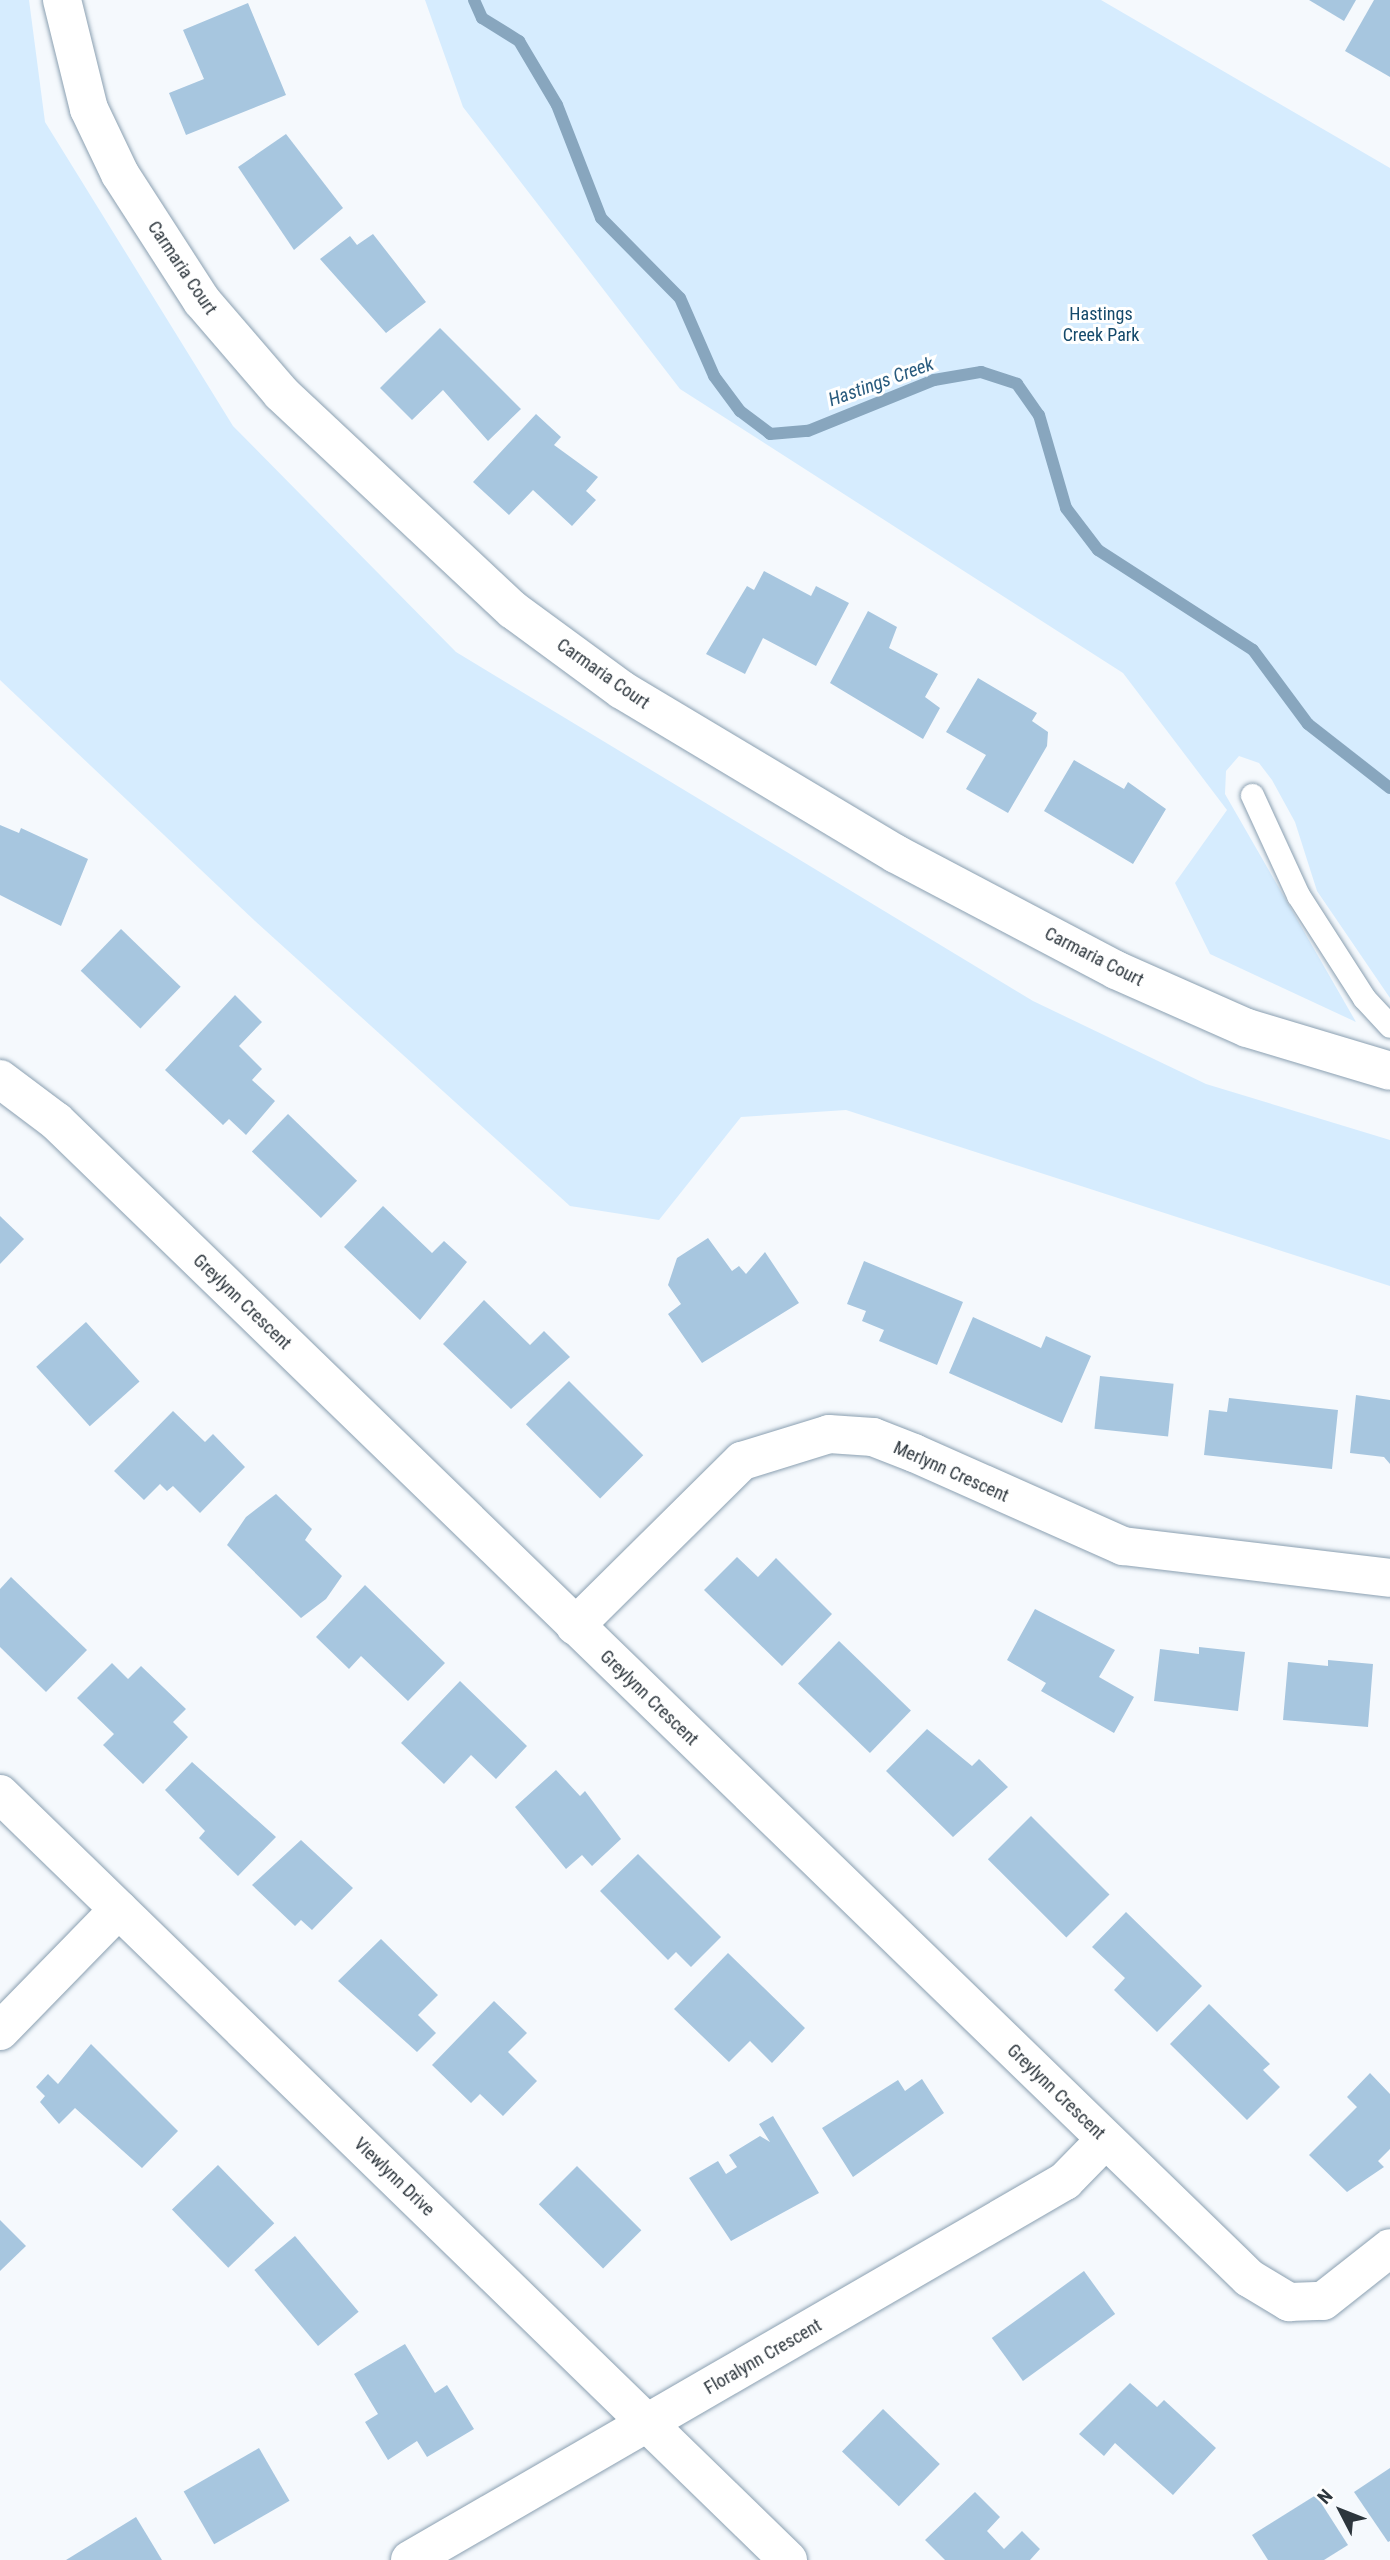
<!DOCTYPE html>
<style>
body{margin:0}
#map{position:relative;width:1390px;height:2560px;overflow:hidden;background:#f5f9fd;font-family:"Roboto Condensed",sans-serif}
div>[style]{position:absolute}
.green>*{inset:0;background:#d6ecfe}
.stream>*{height:12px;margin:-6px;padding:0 6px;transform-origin:6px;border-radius:6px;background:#88a6be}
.building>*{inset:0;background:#a7c6df;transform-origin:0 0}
.roads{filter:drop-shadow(0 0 2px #8ba0b1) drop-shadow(0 0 2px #8ba0b1)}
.lane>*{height:23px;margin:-11.5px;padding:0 11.5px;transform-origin:11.5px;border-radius:11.5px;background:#fff}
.street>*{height:38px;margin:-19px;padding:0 19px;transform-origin:19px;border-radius:19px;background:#fff}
span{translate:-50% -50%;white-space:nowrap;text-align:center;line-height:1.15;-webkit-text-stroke:6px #fff;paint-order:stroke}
.street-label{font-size:18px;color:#2d363d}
.park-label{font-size:18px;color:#14496a}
.water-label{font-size:19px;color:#285a7d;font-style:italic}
.north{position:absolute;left:1306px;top:2476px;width:70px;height:70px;-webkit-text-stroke:5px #fff;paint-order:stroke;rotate:312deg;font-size:19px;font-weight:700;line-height:28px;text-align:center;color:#2d363d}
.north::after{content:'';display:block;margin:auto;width:24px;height:32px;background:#2d363d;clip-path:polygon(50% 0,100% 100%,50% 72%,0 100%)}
</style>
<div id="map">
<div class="green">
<i style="clip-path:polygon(0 0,29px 0,45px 122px,233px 426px,456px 652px,1033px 1001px,1206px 1084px,1390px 1140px,1390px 1286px,846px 1110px,741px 1117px,659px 1220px,570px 1206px,255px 921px,0 680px)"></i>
<i style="clip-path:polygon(425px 0,1101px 0,1390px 168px,1390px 998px,1317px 891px,1295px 822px,1272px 780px,1259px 763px,1239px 756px,1226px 771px,1225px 794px,1356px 1022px,1210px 954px,1175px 883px,1227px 810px,1123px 673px,680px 389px,463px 107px)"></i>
</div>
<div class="stream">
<i style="left:474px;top:0;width:20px;rotate:66deg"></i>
<i style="left:482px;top:18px;width:44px;rotate:31.9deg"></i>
<i style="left:519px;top:41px;width:74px;rotate:59.3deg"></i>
<i style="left:557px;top:105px;width:121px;rotate:68.7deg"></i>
<i style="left:601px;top:218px;width:112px;rotate:45.4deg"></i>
<i style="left:680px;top:298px;width:85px;rotate:66.4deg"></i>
<i style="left:714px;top:376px;width:44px;rotate:53.4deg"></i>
<i style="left:740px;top:411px;width:38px;rotate:37deg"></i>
<i style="left:770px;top:434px;width:38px;rotate:-5deg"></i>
<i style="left:808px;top:431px;width:136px;rotate:-22deg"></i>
<i style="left:934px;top:380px;width:48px;rotate:-9.7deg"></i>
<i style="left:981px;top:372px;width:38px;rotate:18deg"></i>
<i style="left:1017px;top:384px;width:38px;rotate:55deg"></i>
<i style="left:1039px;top:415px;width:97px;rotate:73.8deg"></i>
<i style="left:1066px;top:508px;width:53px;rotate:52.7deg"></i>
<i style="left:1098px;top:550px;width:184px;rotate:32.8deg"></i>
<i style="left:1253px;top:650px;width:92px;rotate:53.4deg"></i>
<i style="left:1308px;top:724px;width:104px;rotate:38deg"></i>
</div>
<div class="building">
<i style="clip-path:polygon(1309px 0,1356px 0,1344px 21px)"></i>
<i style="clip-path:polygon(1374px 0,1390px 0,1390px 77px,1345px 51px)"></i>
<i style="clip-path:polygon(248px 3px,286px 95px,186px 135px,169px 93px,204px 79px,183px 30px)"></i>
<i style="clip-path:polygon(286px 134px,343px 208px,294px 250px,238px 167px)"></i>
<i style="clip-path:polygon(373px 234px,426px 302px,386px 333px,320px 259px,350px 236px,357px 245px)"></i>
<i style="clip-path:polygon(440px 328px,521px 409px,488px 441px,443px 390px,412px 420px,380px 388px)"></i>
<i style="clip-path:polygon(536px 414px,561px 437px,554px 445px,598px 477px,586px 491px,596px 500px,572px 526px,533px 490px,509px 515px,473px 482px)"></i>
<i style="clip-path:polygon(764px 571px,811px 596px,816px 586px,849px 603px,816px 666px,763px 638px,745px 674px,706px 654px,747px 586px,754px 590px)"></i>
<i style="clip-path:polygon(868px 611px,897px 627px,889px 648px,938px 674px,925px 697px,940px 708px,923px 739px,830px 683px)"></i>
<i style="clip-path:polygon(978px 678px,1037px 713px,1032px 721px,1048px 732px,1047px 746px,1008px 813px,966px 789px,986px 755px,946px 732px)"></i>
<i style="clip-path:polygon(1074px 760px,1124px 789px,1128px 782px,1166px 809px,1133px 864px,1044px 811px)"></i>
<i style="clip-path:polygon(0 825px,19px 833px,21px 828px,88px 859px,61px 926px,0 895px)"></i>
<i style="left:121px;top:929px;width:83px;height:58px;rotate:44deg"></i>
<i style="clip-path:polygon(235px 995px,262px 1022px,239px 1046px,262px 1069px,252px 1080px,275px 1101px,246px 1135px,229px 1119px,223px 1125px,165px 1070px)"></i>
<i style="left:288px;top:1114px;width:96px;height:52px;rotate:44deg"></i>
<i style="clip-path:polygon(383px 1206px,432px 1253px,444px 1241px,467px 1262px,420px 1320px,344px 1247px)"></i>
<i style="clip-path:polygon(0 1216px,24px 1239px,0 1264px)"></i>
<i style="clip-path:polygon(708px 1238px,732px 1271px,739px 1266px,746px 1274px,765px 1252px,799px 1303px,702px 1363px,668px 1314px,681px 1304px,668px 1285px,677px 1258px)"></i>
<i style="clip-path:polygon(864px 1261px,963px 1302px,937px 1365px,879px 1341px,884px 1330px,862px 1321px,866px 1311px,847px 1304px)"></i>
<i style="clip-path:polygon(484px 1300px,530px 1345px,544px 1331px,570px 1357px,511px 1409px,443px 1344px)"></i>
<i style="clip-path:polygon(973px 1317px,1041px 1348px,1046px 1336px,1091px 1356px,1062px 1423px,949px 1373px)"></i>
<i style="left:86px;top:1322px;width:80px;height:67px;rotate:48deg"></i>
<i style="left:1100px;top:1376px;width:74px;height:53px;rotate:6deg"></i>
<i style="left:569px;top:1381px;width:105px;height:61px;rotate:45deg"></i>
<i style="clip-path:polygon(1356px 1395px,1390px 1400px,1390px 1464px,1384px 1457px,1350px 1453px)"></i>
<i style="clip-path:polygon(1229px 1398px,1338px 1410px,1332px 1469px,1204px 1455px,1209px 1410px,1227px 1412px)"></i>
<i style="clip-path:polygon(173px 1411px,205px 1442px,213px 1434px,245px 1467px,200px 1513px,173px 1486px,167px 1491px,160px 1484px,144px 1500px,114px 1471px)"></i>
<i style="clip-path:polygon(276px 1494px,312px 1529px,305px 1540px,342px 1576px,326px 1599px,301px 1618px,227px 1545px,246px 1517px)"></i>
<i style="clip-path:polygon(737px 1557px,758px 1577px,776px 1558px,832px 1614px,782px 1666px,704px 1590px)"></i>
<i style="clip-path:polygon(11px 1577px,87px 1650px,46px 1692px,0 1647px,0 1589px)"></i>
<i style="clip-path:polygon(365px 1585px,445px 1663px,408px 1701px,361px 1656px,349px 1669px,316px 1637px)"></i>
<i style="clip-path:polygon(1035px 1609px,1115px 1650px,1099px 1677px,1134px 1697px,1114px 1733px,1041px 1691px,1046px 1683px,1007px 1660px)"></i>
<i style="left:839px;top:1641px;width:100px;height:59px;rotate:44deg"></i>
<i style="clip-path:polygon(1199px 1647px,1245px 1652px,1238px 1711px,1154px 1701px,1160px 1649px,1199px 1654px)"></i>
<i style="clip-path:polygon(1328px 1660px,1373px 1664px,1368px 1727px,1283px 1720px,1288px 1662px,1328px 1666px)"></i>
<i style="clip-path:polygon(112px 1663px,128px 1679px,141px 1666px,186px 1709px,173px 1722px,188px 1737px,143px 1784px,103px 1745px,114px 1734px,77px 1698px)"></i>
<i style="clip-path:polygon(460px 1681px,527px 1746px,496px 1779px,471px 1755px,444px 1784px,401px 1743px)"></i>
<i style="clip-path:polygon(927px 1729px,972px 1766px,979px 1759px,1008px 1787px,953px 1837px,886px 1771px)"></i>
<i style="clip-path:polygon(192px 1762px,276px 1837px,238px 1876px,199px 1838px,205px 1831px,165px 1790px)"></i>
<i style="clip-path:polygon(556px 1770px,580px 1796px,585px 1791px,621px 1839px,592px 1866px,582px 1855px,566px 1869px,515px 1807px)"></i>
<i style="left:1031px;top:1816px;width:111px;height:61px;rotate:45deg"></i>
<i style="clip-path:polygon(301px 1840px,353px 1888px,312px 1930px,301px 1920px,295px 1926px,252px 1885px)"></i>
<i style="clip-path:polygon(638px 1854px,721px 1937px,691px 1967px,676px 1952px,668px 1960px,600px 1891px)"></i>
<i style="clip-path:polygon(1126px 1912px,1202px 1986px,1157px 2032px,1114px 1990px,1125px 1978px,1092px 1947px)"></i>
<i style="clip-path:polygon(381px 1939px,438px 1995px,418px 2015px,436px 2033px,417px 2052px,338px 1981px)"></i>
<i style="clip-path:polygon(728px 1953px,805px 2028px,772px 2063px,750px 2041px,729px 2062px,674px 2009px)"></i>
<i style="clip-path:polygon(494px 2001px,527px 2033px,508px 2052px,537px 2081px,503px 2116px,480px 2094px,471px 2103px,432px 2065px)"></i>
<i style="clip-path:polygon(1209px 2004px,1270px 2064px,1263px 2070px,1280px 2087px,1247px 2120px,1170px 2044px)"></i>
<i style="clip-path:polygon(91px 2044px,178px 2131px,142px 2168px,75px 2108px,59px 2124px,40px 2102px,45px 2096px,36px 2087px,48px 2074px,58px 2084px)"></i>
<i style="clip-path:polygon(1370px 2073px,1390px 2094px,1390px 2149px,1378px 2161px,1384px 2167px,1347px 2192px,1309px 2155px,1357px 2107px,1347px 2097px)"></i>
<i style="clip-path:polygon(922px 2079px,944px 2113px,853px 2177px,822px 2128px,898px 2080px,905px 2091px)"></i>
<i style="clip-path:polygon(773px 2116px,819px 2193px,731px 2241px,689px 2178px,718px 2161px,726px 2174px,737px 2167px,729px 2155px,760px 2136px,770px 2142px,759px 2124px)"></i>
<i style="left:218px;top:2165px;width:81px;height:64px;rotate:46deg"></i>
<i style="left:577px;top:2166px;width:91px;height:54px;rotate:45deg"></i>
<i style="clip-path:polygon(0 2220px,26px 2246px,0 2271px)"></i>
<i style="left:295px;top:2236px;width:99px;height:53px;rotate:50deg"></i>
<i style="left:1084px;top:2271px;width:53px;height:114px;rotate:54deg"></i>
<i style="clip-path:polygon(405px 2344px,435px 2393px,447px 2385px,474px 2429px,427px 2457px,417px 2441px,388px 2460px,365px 2422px,378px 2414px,354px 2374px)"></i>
<i style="clip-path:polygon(1130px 2383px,1157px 2407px,1164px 2400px,1216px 2448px,1173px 2495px,1115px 2443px,1104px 2456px,1079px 2434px)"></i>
<i style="left:883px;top:2409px;width:79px;height:59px;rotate:44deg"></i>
<i style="left:259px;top:2448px;width:61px;height:87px;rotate:60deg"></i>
<i style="clip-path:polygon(1390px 2468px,1390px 2541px,1388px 2542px,1354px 2492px)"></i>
<i style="clip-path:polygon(975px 2492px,1000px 2517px,987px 2531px,1004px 2549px,1022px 2531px,1040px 2549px,1030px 2560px,945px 2560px,925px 2540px)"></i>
<i style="clip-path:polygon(1316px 2495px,1348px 2545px,1324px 2560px,1268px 2560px,1252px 2535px)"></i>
<i style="clip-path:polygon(136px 2517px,162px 2560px,66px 2560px)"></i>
</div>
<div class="roads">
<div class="lane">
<i style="left:1252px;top:795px;width:110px;rotate:65.3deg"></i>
<i style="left:1298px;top:895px;width:122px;rotate:57.3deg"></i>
<i style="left:1364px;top:998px;width:38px;rotate:47deg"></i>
</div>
<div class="street">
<i style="left:62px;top:0;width:112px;rotate:76.1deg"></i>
<i style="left:89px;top:109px;width:72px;rotate:64.5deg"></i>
<i style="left:120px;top:174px;width:151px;rotate:57.2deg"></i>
<i style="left:202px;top:301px;width:121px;rotate:49.3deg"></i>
<i style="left:281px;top:393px;width:318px;rotate:43.1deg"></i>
<i style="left:513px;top:610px;width:135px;rotate:36.3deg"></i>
<i style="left:622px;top:690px;width:319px;rotate:30.9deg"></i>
<i style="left:896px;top:854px;width:249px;rotate:27.8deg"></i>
<i style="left:1116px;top:970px;width:143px;rotate:23.9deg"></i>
<i style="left:1247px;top:1028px;width:149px;rotate:16.7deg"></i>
<i style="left:0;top:1079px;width:70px;rotate:36.9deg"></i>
<i style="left:56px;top:1121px;width:1662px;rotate:44.12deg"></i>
<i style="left:1249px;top:2278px;width:47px;rotate:31deg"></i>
<i style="left:1289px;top:2302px;width:34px;rotate:-2deg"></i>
<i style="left:1323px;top:2301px;width:85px;rotate:-38.3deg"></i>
<i style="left:575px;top:1626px;width:235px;rotate:-44.7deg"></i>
<i style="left:742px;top:1461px;width:91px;rotate:-17.2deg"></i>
<i style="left:829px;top:1434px;width:44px;rotate:3.9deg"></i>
<i style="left:873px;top:1437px;width:44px;rotate:21.3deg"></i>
<i style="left:914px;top:1453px;width:229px;rotate:24deg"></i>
<i style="left:1123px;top:1546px;width:269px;rotate:6.8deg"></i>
<i style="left:0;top:1794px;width:1099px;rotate:44.19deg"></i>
<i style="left:0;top:2031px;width:170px;rotate:-45.7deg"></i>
<i style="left:410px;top:2560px;width:757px;rotate:-30.05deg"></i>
<i style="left:1065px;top:2181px;width:57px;rotate:-45.7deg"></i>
</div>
</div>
<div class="street-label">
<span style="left:182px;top:268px;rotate:56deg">Carmaria Court</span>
<span style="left:603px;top:674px;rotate:35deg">Carmaria Court</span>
<span style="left:1094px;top:957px;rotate:27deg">Carmaria Court</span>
<span style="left:242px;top:1302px;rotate:44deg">Greylynn Crescent</span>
<span style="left:951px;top:1472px;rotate:24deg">Merlynn Crescent</span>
<span style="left:649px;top:1698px;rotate:44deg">Greylynn Crescent</span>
<span style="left:1056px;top:2092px;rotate:44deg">Greylynn Crescent</span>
<span style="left:394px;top:2177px;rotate:44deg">Viewlynn Drive</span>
<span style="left:763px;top:2357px;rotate:-30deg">Floralynn Crescent</span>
</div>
<div class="park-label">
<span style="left:1101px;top:325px">Hastings<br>Creek Park</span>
</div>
<div class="water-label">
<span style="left:881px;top:382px;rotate:-20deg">Hastings Creek</span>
</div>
<div class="north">N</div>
</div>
